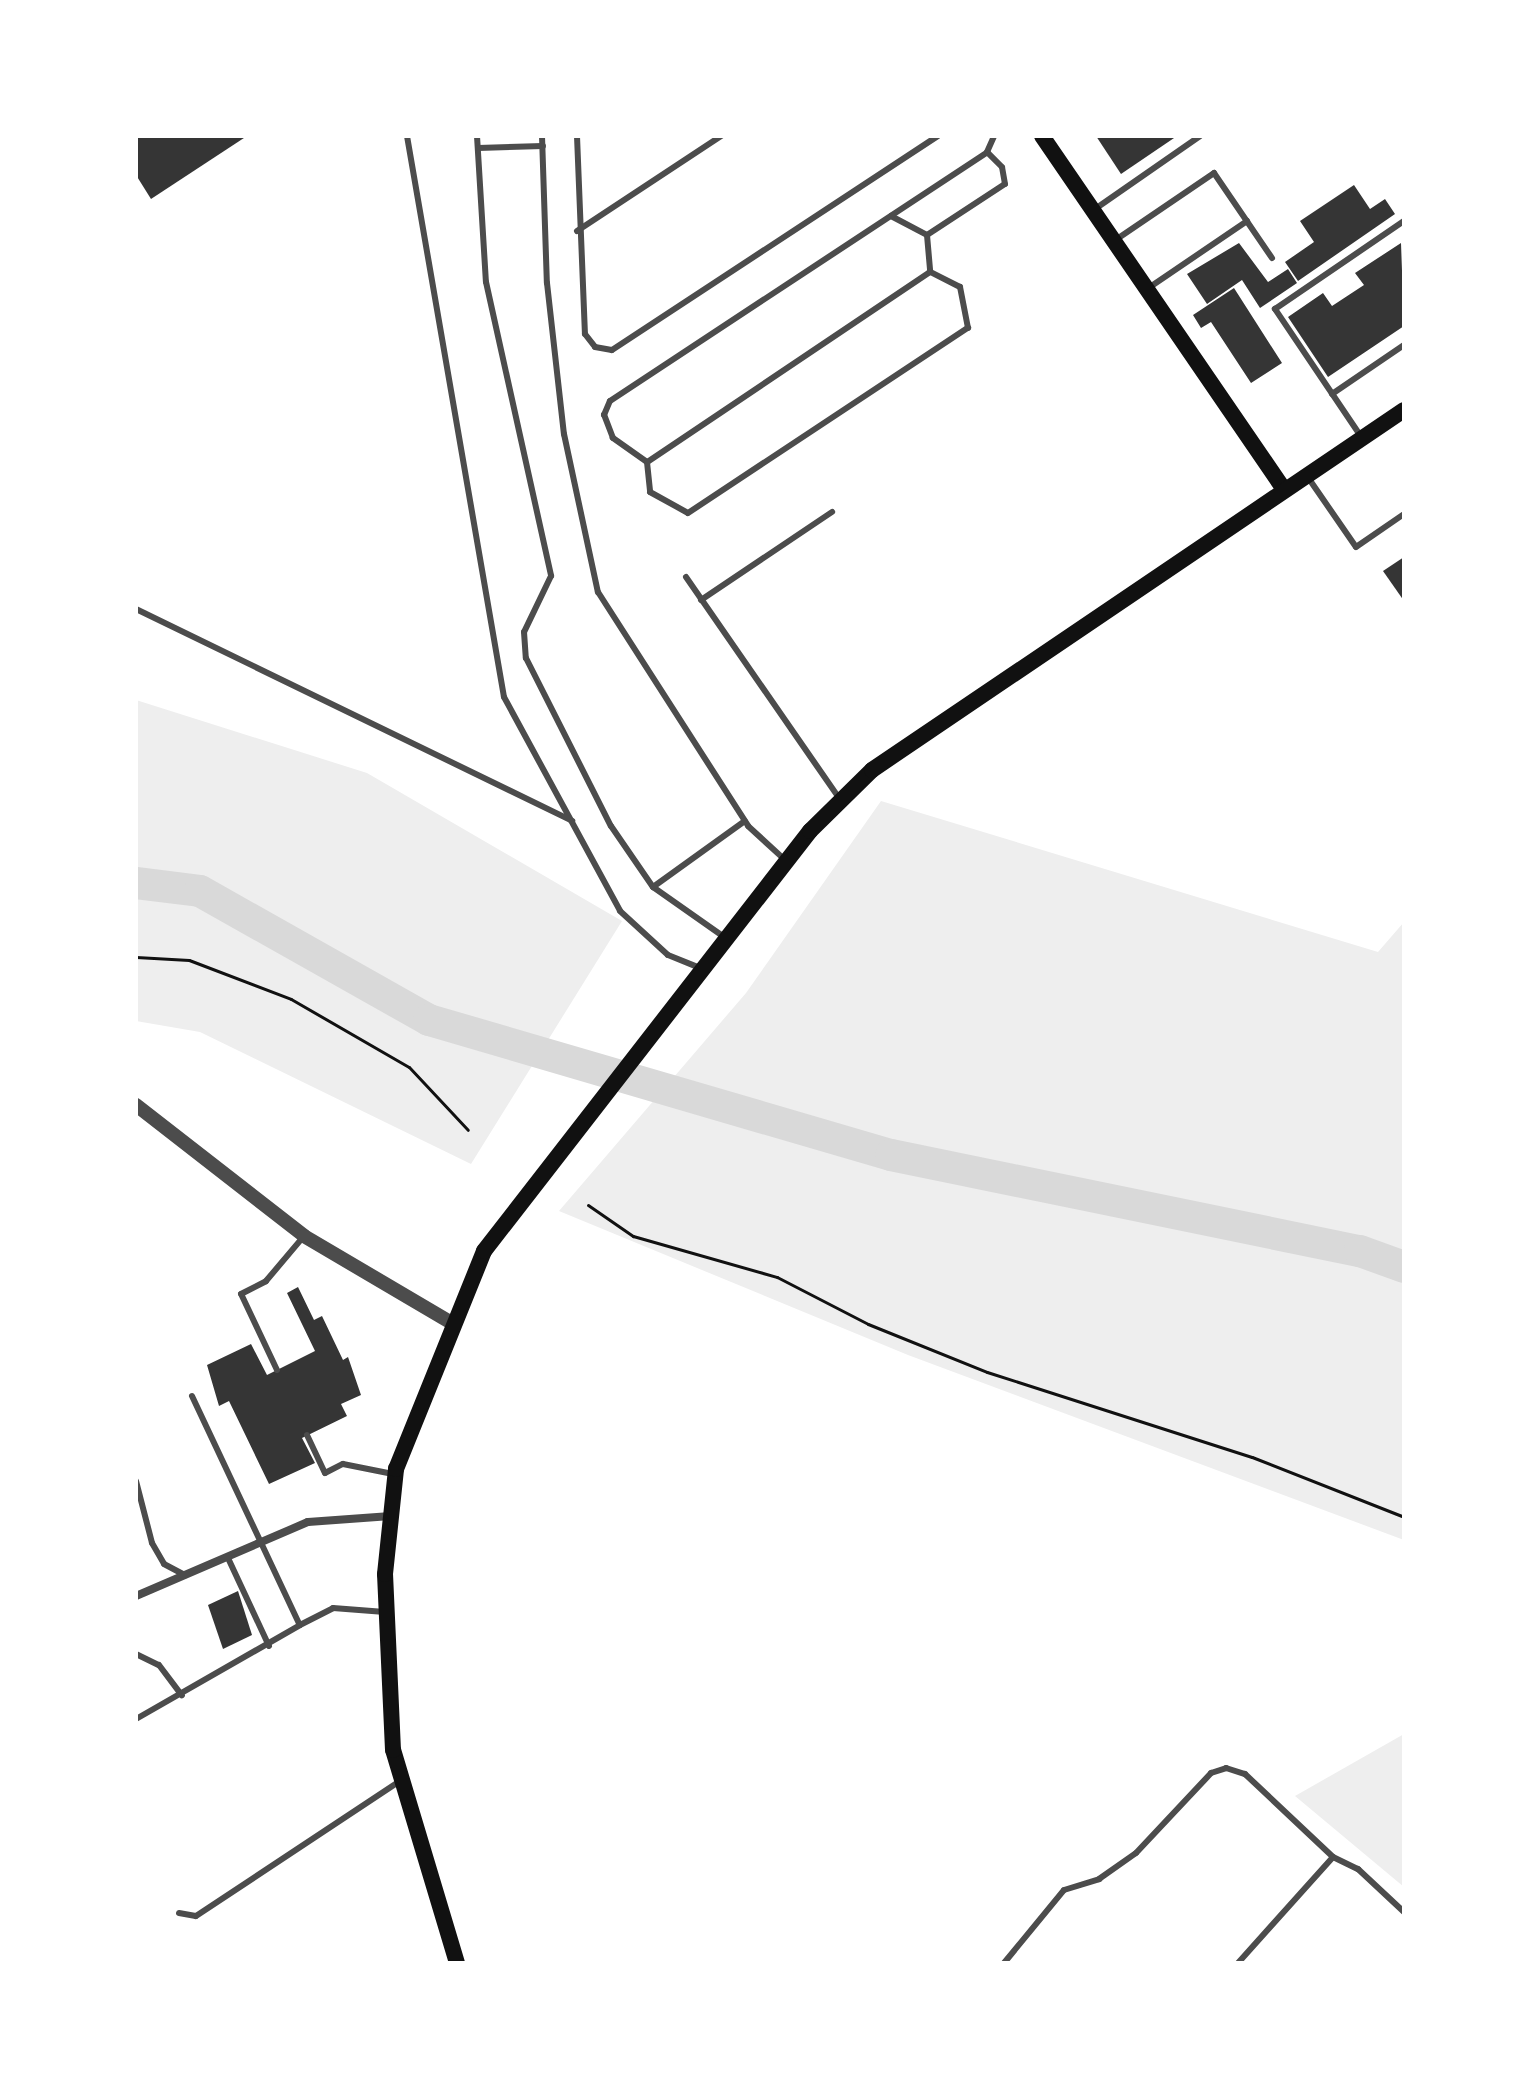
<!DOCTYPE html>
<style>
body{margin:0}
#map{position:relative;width:1540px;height:2099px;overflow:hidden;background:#fff;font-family:Cabin,sans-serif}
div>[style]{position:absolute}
.green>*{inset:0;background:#eee}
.river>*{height:32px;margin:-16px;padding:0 16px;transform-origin:16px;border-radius:16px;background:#d9d9d9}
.building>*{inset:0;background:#353535}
.path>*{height:3px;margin:-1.5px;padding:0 1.5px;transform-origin:1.5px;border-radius:1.5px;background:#111}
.service>*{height:6px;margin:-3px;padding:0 3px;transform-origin:3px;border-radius:3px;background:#4c4c4c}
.minor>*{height:8px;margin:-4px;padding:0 4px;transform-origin:4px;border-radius:4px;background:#4c4c4c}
.tertiary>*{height:14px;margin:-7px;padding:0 7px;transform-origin:7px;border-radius:7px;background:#4c4c4c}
.secondary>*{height:16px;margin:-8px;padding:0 8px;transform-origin:8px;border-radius:8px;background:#111}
span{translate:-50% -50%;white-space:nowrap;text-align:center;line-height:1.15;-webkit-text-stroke:6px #fff;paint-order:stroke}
.frame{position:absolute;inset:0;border:138px solid #fff;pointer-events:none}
</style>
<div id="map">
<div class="green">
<i style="clip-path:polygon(136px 700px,367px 773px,622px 921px,471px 1164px,200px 1032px,136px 1021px)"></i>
<i style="clip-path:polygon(881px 801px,1378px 952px,1404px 922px,1404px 1540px,908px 1355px,559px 1211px,746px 993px)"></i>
<i style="clip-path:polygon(1404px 1734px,1404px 1887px,1295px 1796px)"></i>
</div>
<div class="river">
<i style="left:136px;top:883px;width:64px;rotate:7.1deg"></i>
<i style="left:200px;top:891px;width:263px;rotate:29.4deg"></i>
<i style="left:429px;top:1020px;width:481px;rotate:16.3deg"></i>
<i style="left:891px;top:1155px;width:479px;rotate:11.6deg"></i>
<i style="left:1360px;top:1251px;width:47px;rotate:20deg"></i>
</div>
<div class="building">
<i style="clip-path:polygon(136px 136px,247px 136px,151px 199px,136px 175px)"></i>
<i style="clip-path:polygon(1096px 136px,1177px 136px,1121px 174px)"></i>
<i style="clip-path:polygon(1354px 185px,1370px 209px,1385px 199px,1395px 214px,1298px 281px,1285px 262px,1314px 242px,1300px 221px)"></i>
<i style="clip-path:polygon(1239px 243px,1268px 282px,1288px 269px,1297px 283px,1260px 308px,1242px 280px,1207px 304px,1187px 274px)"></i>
<i style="clip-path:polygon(1401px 243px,1404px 326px,1328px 377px,1288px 317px,1323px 293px,1332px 306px,1364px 285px,1355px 273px)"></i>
<i style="clip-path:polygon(1234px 288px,1282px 363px,1251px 383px,1211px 322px,1201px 328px,1193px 315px)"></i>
<i style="clip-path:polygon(1404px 557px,1404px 601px,1383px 571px)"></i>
<i style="clip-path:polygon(298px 1287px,314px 1320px,322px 1316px,343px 1360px,348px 1357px,361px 1395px,341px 1404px,347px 1416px,302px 1438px,315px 1463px,269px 1484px,229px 1401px,219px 1406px,207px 1365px,251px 1344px,267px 1375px,315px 1351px,287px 1293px)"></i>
<i style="clip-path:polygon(238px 1591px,252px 1635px,223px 1649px,208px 1605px)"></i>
</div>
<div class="path">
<i style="left:136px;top:957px;width:53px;rotate:3.2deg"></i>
<i style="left:189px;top:960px;width:109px;rotate:20.9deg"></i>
<i style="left:291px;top:999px;width:136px;rotate:30deg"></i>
<i style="left:409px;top:1067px;width:86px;rotate:46.9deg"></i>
<i style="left:588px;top:1205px;width:55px;rotate:34.6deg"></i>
<i style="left:633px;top:1236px;width:150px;rotate:15.9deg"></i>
<i style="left:777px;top:1277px;width:102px;rotate:27.3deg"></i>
<i style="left:868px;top:1324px;width:128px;rotate:22deg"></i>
<i style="left:987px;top:1372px;width:278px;rotate:17.8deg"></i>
<i style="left:1252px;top:1457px;width:163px;rotate:21.5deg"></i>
</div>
<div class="service">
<i style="left:407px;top:136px;width:569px;rotate:80.19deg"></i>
<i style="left:504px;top:697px;width:243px;rotate:61.5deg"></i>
<i style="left:620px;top:911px;width:65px;rotate:42.5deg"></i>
<i style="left:668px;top:955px;width:35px;rotate:22deg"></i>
<i style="left:477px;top:136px;width:146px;rotate:86.5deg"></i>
<i style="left:486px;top:282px;width:301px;rotate:77.5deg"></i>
<i style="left:551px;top:576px;width:62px;rotate:115.7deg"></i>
<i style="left:524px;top:632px;width:26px;rotate:86deg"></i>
<i style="left:526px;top:658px;width:188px;rotate:63.2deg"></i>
<i style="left:611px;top:826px;width:74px;rotate:55.5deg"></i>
<i style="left:542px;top:136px;width:147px;rotate:88.1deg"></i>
<i style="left:547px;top:283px;width:152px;rotate:83.6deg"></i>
<i style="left:564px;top:434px;width:162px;rotate:77.9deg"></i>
<i style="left:598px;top:592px;width:278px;rotate:57.3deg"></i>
<i style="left:748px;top:826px;width:49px;rotate:42.5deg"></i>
<i style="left:577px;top:136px;width:198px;rotate:87.7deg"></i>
<i style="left:585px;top:334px;width:16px;rotate:52deg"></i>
<i style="left:595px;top:347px;width:17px;rotate:10deg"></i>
<i style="left:612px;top:350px;width:390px;rotate:-33.3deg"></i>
<i style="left:478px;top:148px;width:65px;rotate:-1.8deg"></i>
<i style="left:1095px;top:209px;width:128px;rotate:-34.8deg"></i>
<i style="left:891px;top:216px;width:41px;rotate:27.8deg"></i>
<i style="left:927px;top:235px;width:37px;rotate:85deg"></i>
<i style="left:930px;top:272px;width:341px;rotate:146.1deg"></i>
<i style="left:647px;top:462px;width:42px;rotate:-144.8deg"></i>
<i style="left:613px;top:438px;width:25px;rotate:-111deg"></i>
<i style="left:604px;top:415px;width:15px;rotate:-67deg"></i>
<i style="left:610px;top:401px;width:452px;rotate:-33.4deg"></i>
<i style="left:987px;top:152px;width:17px;rotate:-66deg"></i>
<i style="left:577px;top:231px;width:173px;rotate:-33.4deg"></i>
<i style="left:927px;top:235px;width:93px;rotate:-33.2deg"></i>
<i style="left:1005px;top:184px;width:17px;rotate:-100deg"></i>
<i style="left:1002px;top:167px;width:21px;rotate:-135deg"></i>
<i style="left:1114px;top:241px;width:121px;rotate:-34.2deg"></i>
<i style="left:1214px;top:173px;width:103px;rotate:55.7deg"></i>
<i style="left:1147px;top:289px;width:121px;rotate:-34.2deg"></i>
<i style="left:1332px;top:394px;width:87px;rotate:-34.2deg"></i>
<i style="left:1362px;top:438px;width:156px;rotate:-124deg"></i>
<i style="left:1275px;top:309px;width:156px;rotate:-34.3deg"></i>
<i style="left:647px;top:462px;width:30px;rotate:84deg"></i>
<i style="left:650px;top:492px;width:43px;rotate:28.9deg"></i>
<i style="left:688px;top:513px;width:336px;rotate:-33.5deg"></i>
<i style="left:968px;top:328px;width:42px;rotate:-101deg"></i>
<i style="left:960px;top:287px;width:34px;rotate:-153deg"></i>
<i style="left:1307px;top:476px;width:86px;rotate:55.4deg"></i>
<i style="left:1356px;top:547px;width:58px;rotate:-34.5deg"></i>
<i style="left:686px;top:577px;width:269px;rotate:55.3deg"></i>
<i style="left:701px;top:600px;width:158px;rotate:-33.9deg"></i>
<i style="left:136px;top:609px;width:485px;rotate:25.9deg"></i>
<i style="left:727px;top:939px;width:90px;rotate:-144.9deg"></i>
<i style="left:653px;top:887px;width:113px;rotate:-35.7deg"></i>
<i style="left:277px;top:1370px;width:84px;rotate:-115.3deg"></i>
<i style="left:241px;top:1294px;width:28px;rotate:-27deg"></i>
<i style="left:266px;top:1281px;width:59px;rotate:-49.8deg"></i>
<i style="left:192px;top:1396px;width:253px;rotate:64.8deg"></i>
<i style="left:300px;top:1625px;width:37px;rotate:-27deg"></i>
<i style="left:333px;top:1608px;width:52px;rotate:4.4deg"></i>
<i style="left:307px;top:1435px;width:42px;rotate:64.7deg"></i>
<i style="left:325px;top:1473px;width:20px;rotate:-27deg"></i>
<i style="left:343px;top:1464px;width:51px;rotate:11.3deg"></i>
<i style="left:136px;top:1481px;width:64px;rotate:75.5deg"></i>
<i style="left:152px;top:1543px;width:24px;rotate:60deg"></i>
<i style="left:164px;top:1564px;width:24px;rotate:28deg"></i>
<i style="left:228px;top:1558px;width:97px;rotate:65deg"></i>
<i style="left:136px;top:1654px;width:25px;rotate:26deg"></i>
<i style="left:159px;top:1665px;width:38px;rotate:53deg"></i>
<i style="left:136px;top:1719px;width:189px;rotate:-29.8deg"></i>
<i style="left:179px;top:1913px;width:17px;rotate:10deg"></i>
<i style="left:196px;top:1916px;width:245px;rotate:-33.5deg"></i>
<i style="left:1004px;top:1963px;width:94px;rotate:-50.6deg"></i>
<i style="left:1064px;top:1890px;width:37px;rotate:-17deg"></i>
<i style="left:1099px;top:1879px;width:45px;rotate:-35.1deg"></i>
<i style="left:1136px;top:1853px;width:110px;rotate:-46.8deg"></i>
<i style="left:1211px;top:1773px;width:16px;rotate:-18deg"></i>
<i style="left:1226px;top:1768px;width:20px;rotate:18deg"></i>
<i style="left:1245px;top:1774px;width:121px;rotate:43.3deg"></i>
<i style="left:1238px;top:1963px;width:142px;rotate:-48.1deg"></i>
<i style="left:1333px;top:1857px;width:28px;rotate:26deg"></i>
<i style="left:1358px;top:1869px;width:63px;rotate:43.1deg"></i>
</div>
<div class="minor">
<i style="left:136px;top:1596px;width:187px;rotate:-23.3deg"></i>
<i style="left:308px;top:1522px;width:83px;rotate:-4.1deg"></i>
</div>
<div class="tertiary">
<i style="left:136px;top:1105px;width:213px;rotate:37.9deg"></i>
<i style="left:304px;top:1236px;width:169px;rotate:30.5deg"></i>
</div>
<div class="secondary">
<i style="left:1042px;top:136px;width:429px;rotate:55.6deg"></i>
<i style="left:457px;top:1963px;width:222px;rotate:-106.7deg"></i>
<i style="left:393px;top:1750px;width:176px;rotate:-92.6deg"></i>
<i style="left:385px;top:1574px;width:106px;rotate:-84deg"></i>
<i style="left:396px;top:1469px;width:235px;rotate:-68deg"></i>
<i style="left:484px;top:1251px;width:532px;rotate:-52.18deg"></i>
<i style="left:810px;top:831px;width:87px;rotate:-44.5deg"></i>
<i style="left:872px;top:770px;width:642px;rotate:-34.09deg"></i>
</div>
<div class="frame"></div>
</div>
